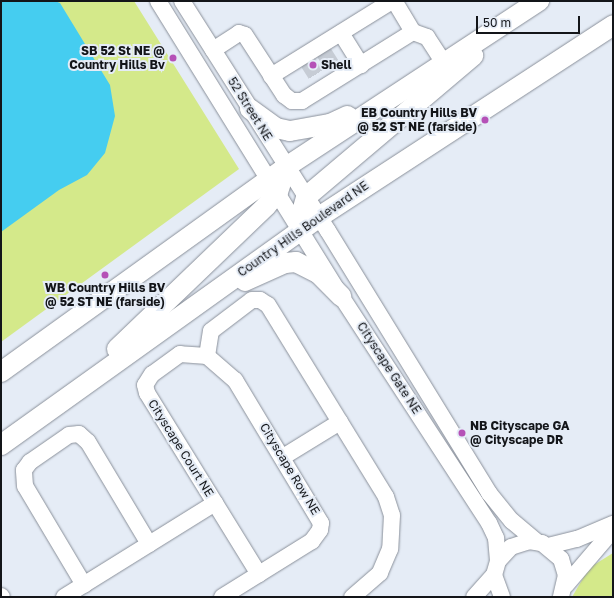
<!DOCTYPE html>
<style>
body{margin:0}
#map{position:relative;width:614px;height:598px;overflow:hidden;background:#e5ecf6;font-family:"Golos Text",sans-serif}
div>[style]{position:absolute}
.green>*{inset:0;background:#d4e98a}
.water>*{inset:0;background:#45cdf0}
.minor-tunnel>*{height:16px;margin-top:-8px;transform-origin:0;background:repeating-linear-gradient(90deg,#c6ccd5 0 16px,transparent 0 24px)}
.roads{filter:drop-shadow(0 0 1px #8a909a) drop-shadow(0 0 1px #8a909a)}
.minor>*{height:16px;margin:-8px;padding:0 8px;transform-origin:8px;border-radius:8px;background:#fff}
.major>*{height:20px;margin:-10px;padding:0 10px;transform-origin:10px;border-radius:10px;background:#fff}
.dots>*{width:11px;height:11px;translate:-50% -50%;box-sizing:border-box;border:2px solid #e5ecf6;border-radius:50%}
span{translate:-50% -50%;white-space:nowrap;text-align:center;line-height:1.15;-webkit-text-stroke:4px #e5ecf6;paint-order:stroke}
.poi-label{font-size:12px;color:#131519;font-weight:700}
.right{translate:-100% -50%;text-align:right}
.left{translate:0 -50%;text-align:left}
.street-label{font-size:12px;color:#131519}
.frame{position:absolute;inset:0;border:2px solid #131519;pointer-events:none}
.scale{position:absolute;left:476px;top:16px;width:104px;height:18px;box-sizing:border-box;border:2px solid #131519;border-top:0;padding-left:5px;font-size:12px;line-height:14px;white-space:nowrap;color:#131519;-webkit-text-stroke:3px #e5ecf6;paint-order:stroke}
</style>
<div id="map">
<div class="green">
<i style="clip-path:polygon(1px 1px,134px 1px,239px 169px,1px 342px)"></i>
<i style="clip-path:polygon(613px 553px,613px 597px,572px 597px,589px 568px)"></i>
</div>
<div class="water">
<i style="clip-path:polygon(1px 1px,55px 1px,60px 3px,110px 85px,115px 116px,105px 153px,87px 175px,59px 190px,1px 232px)"></i>
</div>
<div class="minor-tunnel">
<i style="left:323px;top:51px;width:19px;rotate:58deg"></i>
<i style="left:307px;top:61px;width:19px;rotate:58deg"></i>
</div>
<div class="roads">
<div class="minor">
<i style="left:158px;top:1px;width:347px;rotate:58.2deg"></i>
<i style="left:341px;top:296px;width:271px;rotate:56.9deg"></i>
<i style="left:489px;top:523px;width:17px;rotate:65deg"></i>
<i style="left:496px;top:538px;width:23px;rotate:85deg"></i>
<i style="left:182px;top:1px;width:272px;rotate:57.6deg"></i>
<i style="left:328px;top:231px;width:308px;rotate:58.4deg"></i>
<i style="left:489px;top:493px;width:36px;rotate:51deg"></i>
<i style="left:512px;top:521px;width:33px;rotate:40deg"></i>
<i style="left:392px;top:1px;width:3px;rotate:18deg"></i>
<i style="left:395px;top:2px;width:35px;rotate:59deg"></i>
<i style="left:341px;top:33px;width:38px;rotate:58deg"></i>
<i style="left:213px;top:50px;width:31px;rotate:-33deg"></i>
<i style="left:239px;top:33px;width:6px;rotate:18deg"></i>
<i style="left:245px;top:35px;width:72px;rotate:57deg"></i>
<i style="left:284px;top:95px;width:10px;rotate:37deg"></i>
<i style="left:292px;top:101px;width:10px"></i>
<i style="left:302px;top:101px;width:131px;rotate:-31.9deg"></i>
<i style="left:413px;top:32px;width:15px;rotate:20deg"></i>
<i style="left:427px;top:37px;width:30px;rotate:57deg"></i>
<i style="left:271px;top:76px;width:142px;rotate:-31.8deg"></i>
<i style="left:207px;top:356px;width:25px;rotate:-81deg"></i>
<i style="left:211px;top:331px;width:51px;rotate:-37.1deg"></i>
<i style="left:252px;top:300px;width:8px"></i>
<i style="left:260px;top:300px;width:9px;rotate:32deg"></i>
<i style="left:268px;top:305px;width:225px;rotate:58.4deg"></i>
<i style="left:386px;top:497px;width:19px;rotate:72deg"></i>
<i style="left:392px;top:515px;width:34px;rotate:93deg"></i>
<i style="left:390px;top:549px;width:26px;rotate:113deg"></i>
<i style="left:380px;top:573px;width:37px;rotate:139deg"></i>
<i style="left:207px;top:356px;width:37px;rotate:41deg"></i>
<i style="left:235px;top:380px;width:167px;rotate:59deg"></i>
<i style="left:321px;top:523px;width:7px;rotate:98deg"></i>
<i style="left:320px;top:530px;width:14px;rotate:126deg"></i>
<i style="left:312px;top:541px;width:106px;rotate:148.1deg"></i>
<i style="left:207px;top:356px;width:27px;rotate:-176deg"></i>
<i style="left:180px;top:354px;width:34px;rotate:144deg"></i>
<i style="left:152px;top:374px;width:13px;rotate:122deg"></i>
<i style="left:145px;top:385px;width:8px;rotate:76deg"></i>
<i style="left:147px;top:393px;width:213px;rotate:58.3deg"></i>
<i style="left:283px;top:457px;width:67px;rotate:-31.6deg"></i>
<i style="left:548px;top:546px;width:30px;rotate:-14deg"></i>
<i style="left:577px;top:539px;width:39px;rotate:-23deg"></i>
<i style="left:84px;top:585px;width:115px;rotate:-120.8deg"></i>
<i style="left:25px;top:486px;width:16px;rotate:-94deg"></i>
<i style="left:24px;top:470px;width:10px;rotate:-53deg"></i>
<i style="left:30px;top:462px;width:47px;rotate:-34.7deg"></i>
<i style="left:69px;top:435px;width:10px;rotate:-6deg"></i>
<i style="left:79px;top:434px;width:12px;rotate:42deg"></i>
<i style="left:88px;top:442px;width:119px;rotate:59.1deg"></i>
<i style="left:566px;top:585px;width:72px;rotate:-49.5deg"></i>
<i style="left:1px;top:596px;width:1px;rotate:45deg"></i>
<i style="left:64px;top:597px;width:178px;rotate:-31.9deg"></i>
<i style="left:474px;top:597px;width:30px;rotate:-48deg"></i>
<i style="left:502px;top:597px;width:23px;rotate:-110deg"></i>
<i style="left:494px;top:575px;width:15px;rotate:-74deg"></i>
<i style="left:498px;top:561px;width:19px;rotate:-47deg"></i>
<i style="left:511px;top:547px;width:19px;rotate:-18deg"></i>
<i style="left:529px;top:541px;width:13px;rotate:9deg"></i>
<i style="left:542px;top:543px;width:25px;rotate:40deg"></i>
<i style="left:561px;top:559px;width:17px;rotate:73deg"></i>
<i style="left:566px;top:575px;width:23px;rotate:103deg"></i>
</div>
<div class="major">
<i style="left:250px;top:109px;width:32px;rotate:36deg"></i>
<i style="left:276px;top:128px;width:14px;rotate:12deg"></i>
<i style="left:290px;top:131px;width:41px;rotate:-9.9deg"></i>
<i style="left:330px;top:124px;width:19px;rotate:-25deg"></i>
<i style="left:300px;top:229px;width:14px;rotate:-86deg"></i>
<i style="left:301px;top:215px;width:19px;rotate:-74deg"></i>
<i style="left:306px;top:197px;width:219px;rotate:-40.2deg"></i>
<i style="left:245px;top:281px;width:44px;rotate:-24.2deg"></i>
<i style="left:285px;top:263px;width:11px;rotate:-5deg"></i>
<i style="left:296px;top:262px;width:25px;rotate:27deg"></i>
<i style="left:318px;top:273px;width:33px;rotate:45deg"></i>
<i style="left:117px;top:349px;width:207px;rotate:-43.8deg"></i>
<i style="left:266px;top:206px;width:18px;rotate:-49deg"></i>
<i style="left:278px;top:192px;width:26px;rotate:-72deg"></i>
<i style="left:1px;top:372px;width:351px;rotate:-35.7deg"></i>
<i style="left:286px;top:167px;width:303px;rotate:-33.3deg"></i>
<i style="left:1px;top:445px;width:391px;rotate:-35.6deg"></i>
<i style="left:319px;top:217px;width:351px;rotate:-33.1deg"></i>
</div>
</div>
<div class="dots">
<i style="left:173px;top:58px;background:#b551b7"></i>
<i style="left:313px;top:65px;background:#b551b7"></i>
<i style="left:485px;top:120px;background:#b551b7"></i>
<i style="left:105px;top:275px;background:#b551b7"></i>
<i style="left:462px;top:433px;background:#b551b7"></i>
</div>
<div class="poi-label">
<span class="right" style="left:165px;top:58px">SB 52 St NE @<br>Country Hills Bv</span>
<span class="left" style="left:321px;top:65px">Shell</span>
<span class="right" style="left:477px;top:120px">EB Country Hills BV<br>@ 52 ST NE (farside)</span>
<span style="left:105px;top:295px">WB Country Hills BV<br>@ 52 ST NE (farside)</span>
<span class="left" style="left:470px;top:433px">NB Cityscape GA<br>@ Cityscape DR</span>
</div>
<div class="street-label">
<span style="left:250px;top:109px;rotate:58deg">52 Street NE</span>
<span style="left:303px;top:229px;rotate:-35deg">Country Hills Boulevard NE</span>
<span style="left:389px;top:368px;rotate:57deg">Cityscape Gate NE</span>
<span style="left:181px;top:448px;rotate:58deg">Cityscape Court NE</span>
<span style="left:290px;top:469px;rotate:59deg">Cityscape Row NE</span>
</div>
<div class="frame"></div>
<div class="scale">50 m</div>
</div>
